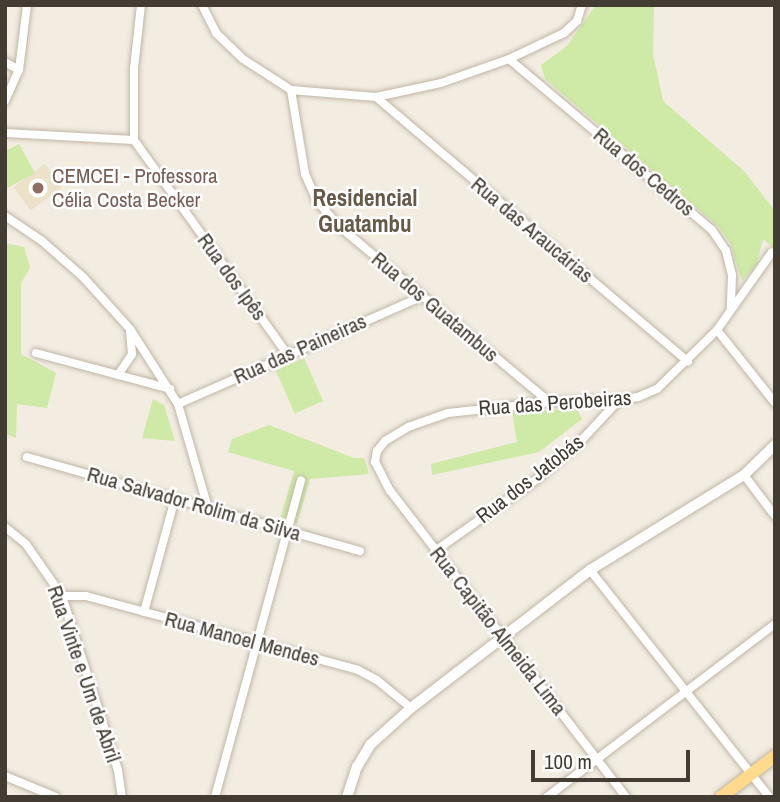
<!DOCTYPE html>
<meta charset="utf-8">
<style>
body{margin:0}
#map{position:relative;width:780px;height:802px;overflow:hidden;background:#f2ece1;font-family:"Archivo Narrow",sans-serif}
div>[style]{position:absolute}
.education>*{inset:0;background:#ece1c9;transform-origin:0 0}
.green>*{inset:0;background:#ceeaa6;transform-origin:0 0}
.roads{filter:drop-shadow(0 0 2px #c0b6a6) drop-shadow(0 0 2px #c0b6a6)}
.minor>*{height:8px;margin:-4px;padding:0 4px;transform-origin:4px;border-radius:4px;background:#fff}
.tertiary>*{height:10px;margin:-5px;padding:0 5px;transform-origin:5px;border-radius:5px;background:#fff}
.primary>*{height:12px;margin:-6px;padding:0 6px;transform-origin:6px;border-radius:6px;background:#ffda8d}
.dots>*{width:19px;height:19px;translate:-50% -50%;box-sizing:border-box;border:4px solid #fff;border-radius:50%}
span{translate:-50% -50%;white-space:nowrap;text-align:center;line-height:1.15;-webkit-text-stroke:5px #fff;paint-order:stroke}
.street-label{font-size:21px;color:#433c32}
.education-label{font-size:21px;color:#785e54}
.left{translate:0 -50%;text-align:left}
.neighbourhood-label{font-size:23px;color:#675948;font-weight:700}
.frame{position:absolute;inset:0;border:7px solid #433c32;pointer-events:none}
.scale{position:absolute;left:531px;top:750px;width:159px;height:32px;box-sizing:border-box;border:4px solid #433c32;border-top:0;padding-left:9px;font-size:21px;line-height:24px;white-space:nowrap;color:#433c32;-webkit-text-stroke:5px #fff;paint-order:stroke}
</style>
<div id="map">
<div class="education">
<i style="left:45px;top:164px;width:29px;height:39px;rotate:54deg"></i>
</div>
<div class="green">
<i style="clip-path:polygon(596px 5px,654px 5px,653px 54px,663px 101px,744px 171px,775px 211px,775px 249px,763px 239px,757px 263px,742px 281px,730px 243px,719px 227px,545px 79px,541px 65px,567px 46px)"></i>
<i style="clip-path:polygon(19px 144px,35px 173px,5px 189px,5px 151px)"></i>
<i style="clip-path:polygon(5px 243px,24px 247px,30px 268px,21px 283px,21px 354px,56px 373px,47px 408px,17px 404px,16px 438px,5px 434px)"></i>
<i style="left:304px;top:358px;width:47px;height:31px;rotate:66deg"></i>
<i style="clip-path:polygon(153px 399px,164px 405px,175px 441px,142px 438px)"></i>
<i style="clip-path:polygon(577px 409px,582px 419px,539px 452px,432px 475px,431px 464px,517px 442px,512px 412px)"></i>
<i style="clip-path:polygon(269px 425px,354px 458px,364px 458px,369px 474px,310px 479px,297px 524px,280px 519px,294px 471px,228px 452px,232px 439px)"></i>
</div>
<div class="roads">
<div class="minor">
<i style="left:141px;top:5px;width:63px;rotate:96.3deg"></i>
<i style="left:134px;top:68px;width:72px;rotate:90deg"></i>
<i style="left:134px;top:140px;width:263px;rotate:54.4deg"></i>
<i style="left:202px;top:5px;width:31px;rotate:63deg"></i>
<i style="left:216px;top:33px;width:37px;rotate:44deg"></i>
<i style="left:243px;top:59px;width:57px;rotate:32.9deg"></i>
<i style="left:291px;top:90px;width:85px;rotate:4.7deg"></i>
<i style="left:376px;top:97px;width:66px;rotate:-12.2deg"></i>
<i style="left:441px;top:83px;width:72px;rotate:-19.4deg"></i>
<i style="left:509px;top:59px;width:61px;rotate:-25.3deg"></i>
<i style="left:564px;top:33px;width:18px;rotate:-43deg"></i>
<i style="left:577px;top:21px;width:17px;rotate:-73deg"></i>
<i style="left:509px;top:59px;width:265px;rotate:40.1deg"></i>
<i style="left:712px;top:230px;width:25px;rotate:56deg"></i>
<i style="left:726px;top:251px;width:25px;rotate:76deg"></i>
<i style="left:732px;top:275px;width:35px;rotate:92deg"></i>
<i style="left:5px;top:62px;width:16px;rotate:30deg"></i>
<i style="left:291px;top:90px;width:85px;rotate:80.5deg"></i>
<i style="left:305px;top:174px;width:30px;rotate:66deg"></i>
<i style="left:317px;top:201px;width:35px;rotate:49deg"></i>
<i style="left:340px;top:227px;width:273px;rotate:39.9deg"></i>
<i style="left:376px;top:97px;width:409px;rotate:40.3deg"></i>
<i style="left:5px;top:101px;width:34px;rotate:-66deg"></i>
<i style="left:19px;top:70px;width:65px;rotate:-83deg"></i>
<i style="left:5px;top:133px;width:129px;rotate:3.1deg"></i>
<i style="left:5px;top:216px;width:45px;rotate:34deg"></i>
<i style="left:42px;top:241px;width:55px;rotate:41.3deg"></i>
<i style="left:83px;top:277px;width:70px;rotate:47.9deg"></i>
<i style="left:130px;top:329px;width:89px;rotate:57.4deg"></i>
<i style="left:178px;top:404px;width:108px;rotate:73.9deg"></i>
<i style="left:717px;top:330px;width:93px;rotate:51.5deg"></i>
<i style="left:36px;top:353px;width:139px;rotate:15deg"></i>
<i style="left:118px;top:375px;width:25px;rotate:-56deg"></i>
<i style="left:132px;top:354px;width:22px;rotate:-95deg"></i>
<i style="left:178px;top:404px;width:268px;rotate:-23.8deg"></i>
<i style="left:27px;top:457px;width:346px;rotate:15.8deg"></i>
<i style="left:744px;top:475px;width:51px;rotate:52.9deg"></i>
<i style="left:5px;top:527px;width:27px;rotate:39deg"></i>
<i style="left:26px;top:544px;width:63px;rotate:55.3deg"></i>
<i style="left:62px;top:596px;width:183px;rotate:72.2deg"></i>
<i style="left:118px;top:770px;width:27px;rotate:82deg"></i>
<i style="left:435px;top:551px;width:125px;rotate:-35.2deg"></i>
<i style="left:537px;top:479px;width:52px;rotate:-40.4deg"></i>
<i style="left:577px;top:445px;width:62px;rotate:-47deg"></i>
<i style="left:590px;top:570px;width:289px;rotate:51.7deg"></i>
<i style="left:62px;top:596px;width:24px"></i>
<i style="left:86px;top:596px;width:282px;rotate:15.2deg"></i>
<i style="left:358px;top:670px;width:21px;rotate:28deg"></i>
<i style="left:377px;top:680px;width:44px;rotate:39.5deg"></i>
<i style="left:144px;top:612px;width:117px;rotate:-74.7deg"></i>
<i style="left:5px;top:776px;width:55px;rotate:22.4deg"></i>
<i style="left:215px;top:797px;width:328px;rotate:-74.8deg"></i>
<i style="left:547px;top:797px;width:286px;rotate:-37.2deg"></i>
<i style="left:626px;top:797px;width:386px;rotate:-127.6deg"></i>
<i style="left:390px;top:491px;width:33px;rotate:-117deg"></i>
<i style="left:375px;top:462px;width:11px;rotate:-80deg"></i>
<i style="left:377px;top:451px;width:13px;rotate:-51deg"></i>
<i style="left:385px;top:441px;width:27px;rotate:-31deg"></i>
<i style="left:408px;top:427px;width:42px;rotate:-19.3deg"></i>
<i style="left:448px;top:413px;width:102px;rotate:-6.2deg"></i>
<i style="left:549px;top:402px;width:70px;rotate:-1.6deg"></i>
<i style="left:619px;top:400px;width:19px;rotate:-9deg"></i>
<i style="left:638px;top:397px;width:21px;rotate:-23deg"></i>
<i style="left:657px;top:389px;width:84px;rotate:-44.5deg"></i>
<i style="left:717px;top:330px;width:95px;rotate:-54.8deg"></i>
</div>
<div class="tertiary">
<i style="left:347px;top:797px;width:32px;rotate:-72deg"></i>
<i style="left:357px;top:767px;width:26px;rotate:-59deg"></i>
<i style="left:370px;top:745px;width:55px;rotate:-42.1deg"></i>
<i style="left:411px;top:708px;width:226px;rotate:-37.6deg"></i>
<i style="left:590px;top:570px;width:181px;rotate:-31.7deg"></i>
<i style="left:744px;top:475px;width:43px;rotate:-44.1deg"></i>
</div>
<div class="primary">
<i style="left:721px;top:797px;width:68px;rotate:-37.2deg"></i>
</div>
</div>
<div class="dots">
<i style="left:38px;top:188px;background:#8d6e63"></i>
</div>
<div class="street-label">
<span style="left:644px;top:172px;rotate:40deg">Rua dos Cedros</span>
<span style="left:532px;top:230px;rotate:40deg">Rua das Araucárias</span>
<span style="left:232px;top:277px;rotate:54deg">Rua dos Ipês</span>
<span style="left:435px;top:307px;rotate:40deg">Rua dos Guatambus</span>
<span style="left:300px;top:349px;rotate:-24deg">Rua das Paineiras</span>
<span style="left:555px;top:403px;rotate:-4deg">Rua das Perobeiras</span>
<span style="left:530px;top:479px;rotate:-38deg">Rua dos Jatobás</span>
<span style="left:194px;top:504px;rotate:16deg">Rua Salvador Rolim da Silva</span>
<span style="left:498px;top:631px;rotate:52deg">Rua Capitão Almeida Lima</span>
<span style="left:242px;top:639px;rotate:15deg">Rua Manoel Mendes</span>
<span style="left:84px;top:674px;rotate:71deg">Rua Vinte e Um de Abril</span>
</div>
<div class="education-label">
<span class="left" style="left:52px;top:188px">CEMCEI - Professora<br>Célia Costa Becker</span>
</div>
<div class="neighbourhood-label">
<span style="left:365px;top:211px">Residencial<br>Guatambu</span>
</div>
<div class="frame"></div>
<div class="scale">100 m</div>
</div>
